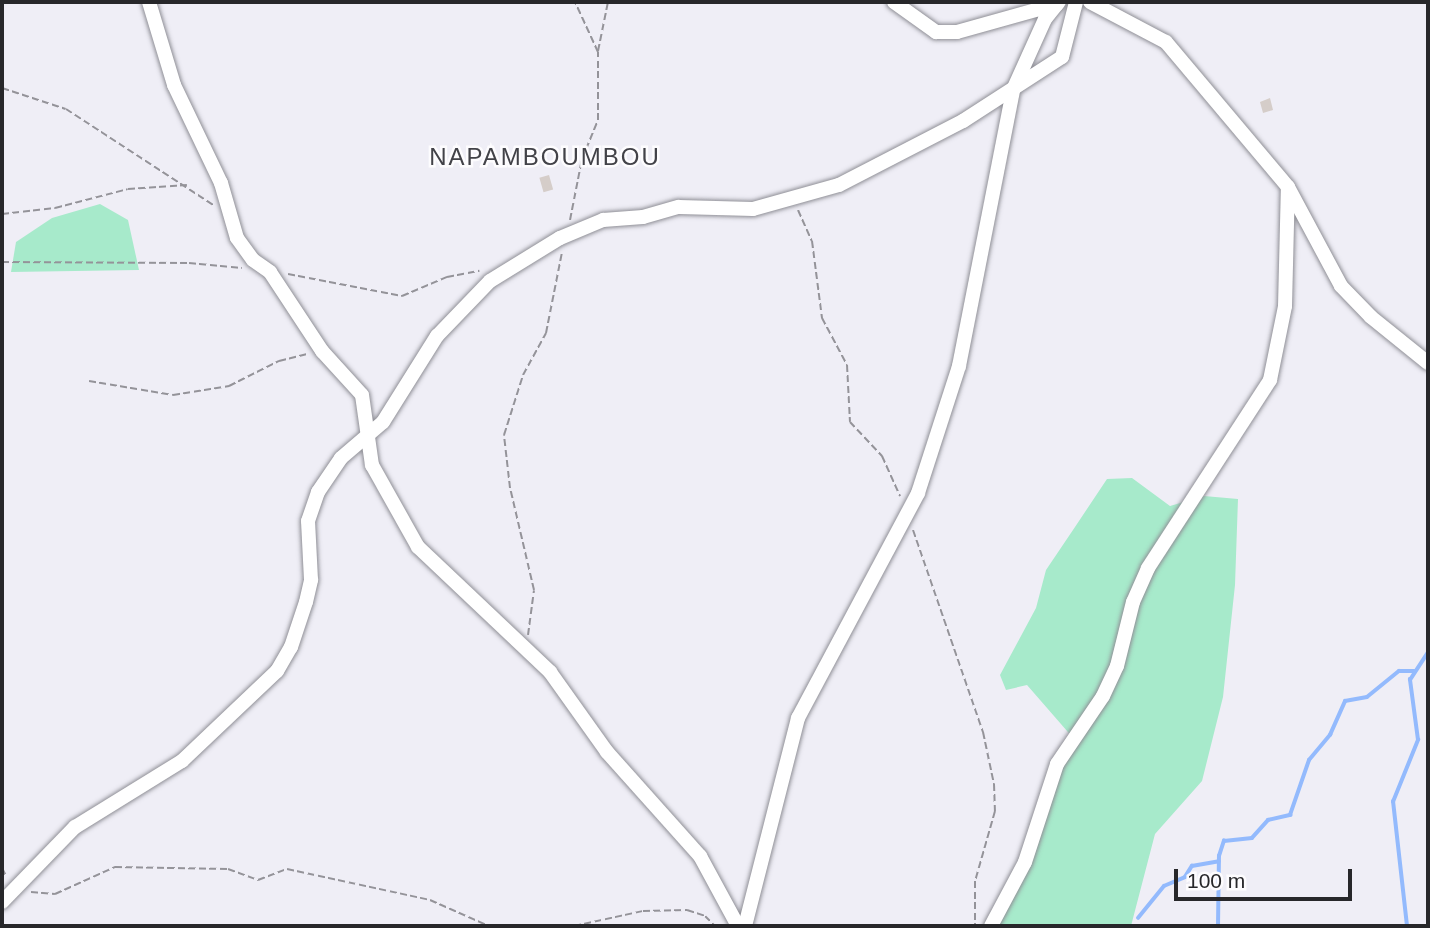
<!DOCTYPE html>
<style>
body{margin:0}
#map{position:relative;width:1430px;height:928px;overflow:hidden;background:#efeef6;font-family:Arial,sans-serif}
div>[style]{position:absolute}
.green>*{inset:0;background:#a7eacb}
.stream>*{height:3.5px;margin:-1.75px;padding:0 1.75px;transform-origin:1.75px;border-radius:1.75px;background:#93bafd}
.building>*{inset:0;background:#d5cdc9;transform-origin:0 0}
.path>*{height:2px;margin-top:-1px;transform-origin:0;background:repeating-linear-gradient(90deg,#949399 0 7px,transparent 0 10.5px)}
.roads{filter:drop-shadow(0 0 2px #8f8f96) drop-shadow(0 0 2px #8f8f96)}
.minor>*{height:14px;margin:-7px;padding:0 7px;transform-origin:7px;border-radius:7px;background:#fff}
span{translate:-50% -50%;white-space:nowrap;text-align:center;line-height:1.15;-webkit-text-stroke:5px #fdfcfe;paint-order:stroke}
.quarter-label{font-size:24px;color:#424248;letter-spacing:2px}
.frame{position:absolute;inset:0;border:4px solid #27272a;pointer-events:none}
.scale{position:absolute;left:1174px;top:869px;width:178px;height:32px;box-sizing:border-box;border:4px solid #27272a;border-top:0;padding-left:9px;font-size:21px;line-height:24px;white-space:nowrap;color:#27272a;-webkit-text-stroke:5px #fdfcfe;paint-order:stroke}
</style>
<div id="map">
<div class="green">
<i style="clip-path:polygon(100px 204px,128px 220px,139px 270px,11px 272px,16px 242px,52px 218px)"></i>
<i style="clip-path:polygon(1132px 478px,1170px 506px,1204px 496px,1238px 499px,1235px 585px,1223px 697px,1202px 781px,1155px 834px,1131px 926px,991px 926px,1074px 739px,1027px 685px,1006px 690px,1000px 675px,1036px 608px,1046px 570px,1075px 527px,1107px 479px)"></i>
</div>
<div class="stream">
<i style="left:1138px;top:918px;width:41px;rotate:-50.9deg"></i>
<i style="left:1164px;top:886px;width:23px;rotate:-23deg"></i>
<i style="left:1185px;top:877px;width:13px;rotate:-58deg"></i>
<i style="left:1192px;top:866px;width:27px;rotate:-10deg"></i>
<i style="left:1218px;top:926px;width:70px;rotate:-89.2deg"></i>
<i style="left:1219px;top:856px;width:16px;rotate:-72deg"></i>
<i style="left:1224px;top:841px;width:28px;rotate:-6deg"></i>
<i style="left:1252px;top:838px;width:24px;rotate:-48deg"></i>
<i style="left:1268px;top:820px;width:23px;rotate:-13deg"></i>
<i style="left:1290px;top:815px;width:58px;rotate:-70.9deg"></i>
<i style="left:1309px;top:760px;width:33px;rotate:-50deg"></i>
<i style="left:1330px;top:735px;width:37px;rotate:-66deg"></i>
<i style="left:1345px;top:701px;width:22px;rotate:-10deg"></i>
<i style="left:1367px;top:697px;width:41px;rotate:-39.1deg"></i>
<i style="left:1399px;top:671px;width:15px"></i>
<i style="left:1407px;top:926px;width:125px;rotate:-96.4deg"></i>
<i style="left:1393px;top:802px;width:67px;rotate:-68deg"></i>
<i style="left:1418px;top:740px;width:61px;rotate:-97.6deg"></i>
<i style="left:1410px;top:680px;width:33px;rotate:-57deg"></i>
</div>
<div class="building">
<i style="clip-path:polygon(1270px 98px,1273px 110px,1263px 113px,1260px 102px)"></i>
<i style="left:549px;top:175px;width:15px;height:10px;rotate:74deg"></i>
</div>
<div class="path">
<i style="left:598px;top:51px;width:50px;rotate:-78.5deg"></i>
<i style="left:2px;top:88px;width:67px;rotate:18.2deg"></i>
<i style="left:66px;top:109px;width:176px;rotate:33.1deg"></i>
<i style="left:798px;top:210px;width:34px;rotate:66deg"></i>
<i style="left:812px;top:241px;width:78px;rotate:82.6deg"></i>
<i style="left:822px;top:318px;width:53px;rotate:62deg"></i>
<i style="left:847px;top:365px;width:57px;rotate:87deg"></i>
<i style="left:850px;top:422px;width:47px;rotate:46.7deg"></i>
<i style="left:882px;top:456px;width:44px;rotate:65.8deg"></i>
<i style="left:2px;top:214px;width:53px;rotate:-6.5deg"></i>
<i style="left:55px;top:208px;width:75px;rotate:-14.6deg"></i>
<i style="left:128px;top:189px;width:59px;rotate:-3.9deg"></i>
<i style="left:570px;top:220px;width:62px;rotate:-78.9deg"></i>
<i style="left:582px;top:159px;width:42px;rotate:-67.7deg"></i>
<i style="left:598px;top:120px;width:68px;rotate:-90deg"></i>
<i style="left:598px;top:52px;width:55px;rotate:-114.7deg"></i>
<i style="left:2px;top:262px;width:187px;rotate:0.3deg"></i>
<i style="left:189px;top:263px;width:53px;rotate:5.4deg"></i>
<i style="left:288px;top:274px;width:116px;rotate:10.9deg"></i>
<i style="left:402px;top:296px;width:49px;rotate:-22.9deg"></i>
<i style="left:447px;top:277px;width:33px;rotate:-11deg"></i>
<i style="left:89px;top:381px;width:85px;rotate:9.5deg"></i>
<i style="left:173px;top:395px;width:57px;rotate:-9.1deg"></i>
<i style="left:229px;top:386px;width:56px;rotate:-26.6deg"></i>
<i style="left:279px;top:361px;width:29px;rotate:-14deg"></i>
<i style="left:913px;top:530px;width:214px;rotate:70.9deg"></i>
<i style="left:983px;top:732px;width:53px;rotate:78.1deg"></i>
<i style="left:994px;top:784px;width:27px;rotate:88deg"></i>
<i style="left:995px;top:811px;width:73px;rotate:105.9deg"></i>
<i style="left:975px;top:881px;width:45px;rotate:90deg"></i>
<i style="left:528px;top:635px;width:45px;rotate:-82.4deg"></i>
<i style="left:534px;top:590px;width:105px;rotate:-103.2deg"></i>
<i style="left:510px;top:488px;width:53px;rotate:-96.5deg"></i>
<i style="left:504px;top:435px;width:63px;rotate:-72.4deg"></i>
<i style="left:523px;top:375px;width:48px;rotate:-61.3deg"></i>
<i style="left:546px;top:333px;width:83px;rotate:-78.8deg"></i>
<i style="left:2px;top:868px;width:9px;rotate:63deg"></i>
<i style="left:31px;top:892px;width:24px;rotate:5deg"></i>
<i style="left:55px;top:894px;width:66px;rotate:-24.2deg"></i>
<i style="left:115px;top:867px;width:113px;rotate:1deg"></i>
<i style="left:228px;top:869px;width:32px;rotate:20deg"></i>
<i style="left:258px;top:880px;width:31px;rotate:-21deg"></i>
<i style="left:287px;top:869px;width:146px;rotate:12.2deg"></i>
<i style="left:430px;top:900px;width:64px;rotate:23.8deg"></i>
<i style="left:574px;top:926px;width:71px;rotate:-12.3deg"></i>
<i style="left:643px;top:911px;width:44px;rotate:-1.3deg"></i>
<i style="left:687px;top:910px;width:19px;rotate:18deg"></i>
<i style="left:705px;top:916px;width:14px;rotate:45deg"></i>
</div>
<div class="roads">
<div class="minor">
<i style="left:149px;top:2px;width:87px;rotate:73.2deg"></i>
<i style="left:174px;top:85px;width:109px;rotate:64.4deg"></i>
<i style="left:221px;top:183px;width:57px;rotate:73.8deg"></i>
<i style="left:237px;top:238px;width:27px;rotate:54deg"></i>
<i style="left:253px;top:260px;width:21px;rotate:35deg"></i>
<i style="left:270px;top:272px;width:95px;rotate:56.6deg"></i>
<i style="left:322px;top:351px;width:59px;rotate:47.7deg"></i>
<i style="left:362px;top:395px;width:71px;rotate:81.9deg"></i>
<i style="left:372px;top:465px;width:94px;rotate:60.7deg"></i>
<i style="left:418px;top:547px;width:182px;rotate:43.4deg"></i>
<i style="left:550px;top:672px;width:98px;rotate:54.5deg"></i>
<i style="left:607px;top:752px;width:140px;rotate:48.2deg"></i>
<i style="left:700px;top:856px;width:80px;rotate:61.5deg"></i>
<i style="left:894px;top:2px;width:52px;rotate:35.5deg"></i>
<i style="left:936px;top:32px;width:21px"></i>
<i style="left:957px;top:32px;width:104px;rotate:-15.6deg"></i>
<i style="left:1090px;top:2px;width:86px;rotate:27.8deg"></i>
<i style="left:1166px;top:42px;width:189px;rotate:49.9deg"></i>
<i style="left:1288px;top:187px;width:112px;rotate:61.8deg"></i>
<i style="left:1341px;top:286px;width:43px;rotate:45.9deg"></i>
<i style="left:1371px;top:317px;width:73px;rotate:38.9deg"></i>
<i style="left:2px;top:902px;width:105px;rotate:-45.8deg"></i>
<i style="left:75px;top:827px;width:126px;rotate:-31.7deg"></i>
<i style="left:182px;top:761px;width:131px;rotate:-43.5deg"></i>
<i style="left:277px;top:671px;width:28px;rotate:-60deg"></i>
<i style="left:291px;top:647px;width:47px;rotate:-71.6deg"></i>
<i style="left:306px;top:602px;width:23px;rotate:-77deg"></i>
<i style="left:311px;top:580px;width:59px;rotate:-92.9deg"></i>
<i style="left:308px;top:521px;width:31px;rotate:-71deg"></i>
<i style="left:318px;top:492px;width:41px;rotate:-55.9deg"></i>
<i style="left:341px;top:458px;width:55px;rotate:-40.6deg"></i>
<i style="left:383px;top:422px;width:102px;rotate:-57.9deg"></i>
<i style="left:437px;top:336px;width:76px;rotate:-46.1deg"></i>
<i style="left:490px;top:281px;width:82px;rotate:-31.6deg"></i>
<i style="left:560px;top:238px;width:47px;rotate:-22.7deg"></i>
<i style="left:603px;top:220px;width:40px;rotate:-4.3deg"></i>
<i style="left:643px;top:217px;width:37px;rotate:-16deg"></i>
<i style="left:679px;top:207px;width:74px;rotate:1.5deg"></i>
<i style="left:753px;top:209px;width:89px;rotate:-15.6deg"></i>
<i style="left:839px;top:185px;width:140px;rotate:-27.3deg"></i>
<i style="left:963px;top:121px;width:118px;rotate:-32.9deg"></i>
<i style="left:1062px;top:57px;width:57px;rotate:-75.7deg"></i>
<i style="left:745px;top:926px;width:215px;rotate:-75.7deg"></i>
<i style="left:798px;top:718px;width:255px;rotate:-61.9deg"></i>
<i style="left:918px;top:493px;width:133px;rotate:-72.1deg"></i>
<i style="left:959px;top:366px;width:281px;rotate:-78.9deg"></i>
<i style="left:1013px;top:90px;width:78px;rotate:-65.7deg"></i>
<i style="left:1045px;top:19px;width:22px;rotate:-51deg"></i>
<i style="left:991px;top:926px;width:72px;rotate:-62deg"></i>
<i style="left:1025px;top:862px;width:103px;rotate:-71.9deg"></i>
<i style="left:1057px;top:764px;width:82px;rotate:-55.9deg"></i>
<i style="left:1103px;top:696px;width:33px;rotate:-65deg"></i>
<i style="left:1117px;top:666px;width:66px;rotate:-76deg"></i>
<i style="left:1133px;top:602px;width:37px;rotate:-66deg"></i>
<i style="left:1148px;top:568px;width:224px;rotate:-57deg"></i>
<i style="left:1270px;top:380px;width:76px;rotate:-78.5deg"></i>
<i style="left:1285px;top:306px;width:119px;rotate:-88.6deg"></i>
</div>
</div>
<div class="quarter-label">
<span style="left:545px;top:157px">NAPAMBOUMBOU</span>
</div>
<div class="frame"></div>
<div class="scale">100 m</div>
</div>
